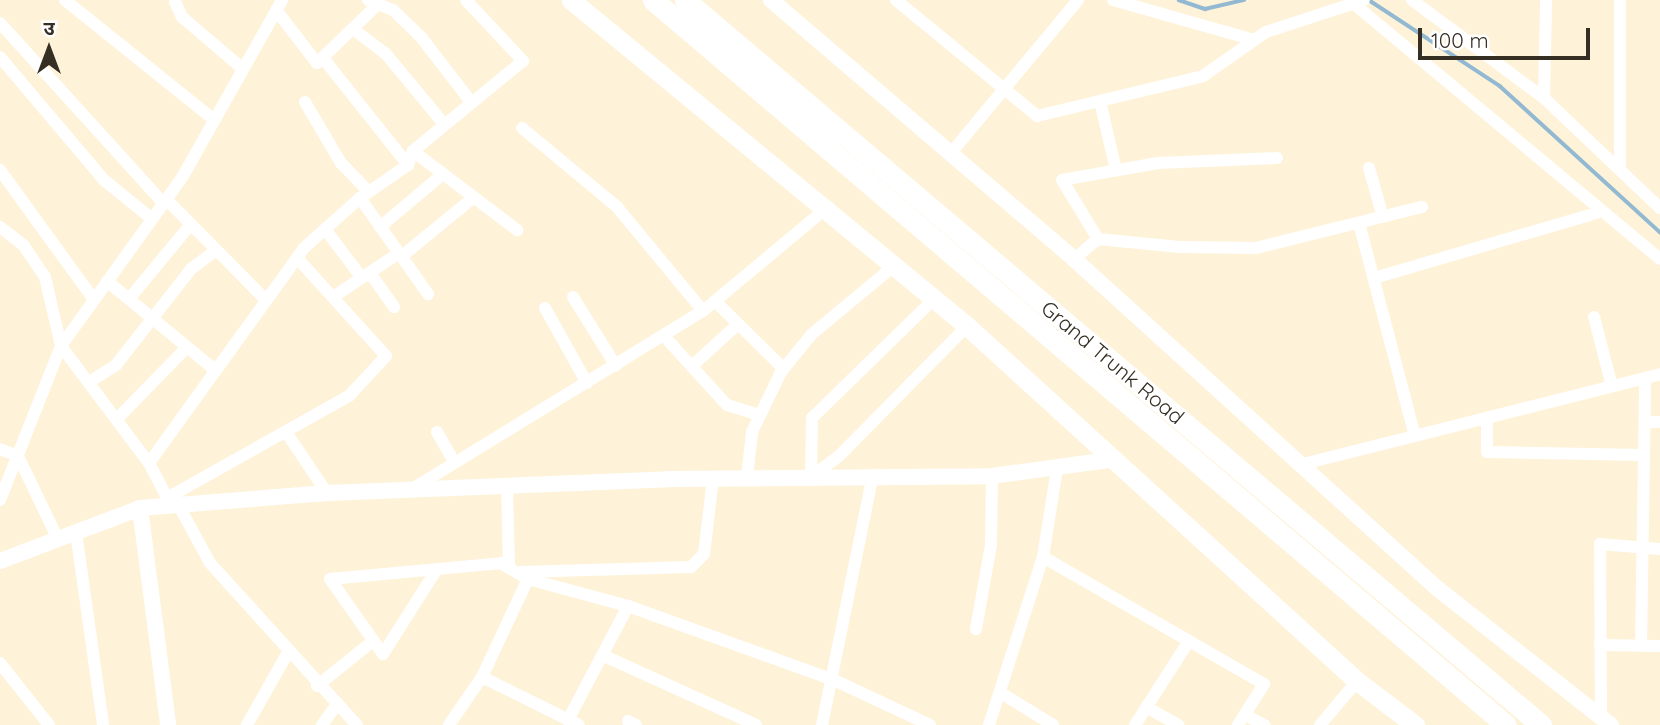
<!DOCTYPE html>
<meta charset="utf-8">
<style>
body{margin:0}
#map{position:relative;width:1660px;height:725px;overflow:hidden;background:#fef3d9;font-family:Quicksand,"Noto Sans Devanagari",sans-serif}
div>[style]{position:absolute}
.stream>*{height:3.5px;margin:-1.75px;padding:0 1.75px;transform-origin:1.75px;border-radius:1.75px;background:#92b9d1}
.minor>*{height:12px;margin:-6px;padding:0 6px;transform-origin:6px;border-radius:6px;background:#fff}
.tertiary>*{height:16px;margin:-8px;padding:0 8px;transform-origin:8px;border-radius:8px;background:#fff}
.primary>*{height:19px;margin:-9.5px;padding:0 9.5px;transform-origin:9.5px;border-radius:9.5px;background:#fff}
.trunk>*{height:21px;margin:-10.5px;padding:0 10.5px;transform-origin:10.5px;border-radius:10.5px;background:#fff}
span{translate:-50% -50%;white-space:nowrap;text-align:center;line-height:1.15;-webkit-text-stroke:5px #fff;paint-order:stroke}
.street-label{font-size:21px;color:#352f23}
.north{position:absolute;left:14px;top:14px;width:70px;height:70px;-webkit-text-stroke:5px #fff;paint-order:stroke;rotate:0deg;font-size:19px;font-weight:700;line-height:28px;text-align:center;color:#352f23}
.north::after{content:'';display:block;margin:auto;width:24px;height:32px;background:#352f23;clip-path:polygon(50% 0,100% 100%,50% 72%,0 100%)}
.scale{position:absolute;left:1418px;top:28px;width:172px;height:32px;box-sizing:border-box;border:4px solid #352f23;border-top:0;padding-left:9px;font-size:21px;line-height:24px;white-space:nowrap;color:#352f23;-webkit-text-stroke:5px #fff;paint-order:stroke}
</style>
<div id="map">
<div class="stream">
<i style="left:1179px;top:0;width:28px;rotate:19deg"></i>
<i style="left:1205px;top:9px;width:40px;rotate:-13deg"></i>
<i style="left:1369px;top:0;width:157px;rotate:33.3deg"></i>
<i style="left:1500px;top:86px;width:217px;rotate:42.4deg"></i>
</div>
<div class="minor">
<i style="left:65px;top:0;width:191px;rotate:38.8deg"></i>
<i style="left:368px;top:0;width:27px;rotate:22deg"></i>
<i style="left:393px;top:10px;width:39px;rotate:44deg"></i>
<i style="left:421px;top:37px;width:82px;rotate:52.4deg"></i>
<i style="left:896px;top:0;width:183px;rotate:39.4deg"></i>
<i style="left:1037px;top:116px;width:171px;rotate:-13.5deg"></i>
<i style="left:1203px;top:76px;width:77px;rotate:-34.9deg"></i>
<i style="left:1266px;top:32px;width:103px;rotate:-18.1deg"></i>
<i style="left:1113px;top:0;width:147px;rotate:15.8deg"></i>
<i style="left:1412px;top:0;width:164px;rotate:36.6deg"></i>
<i style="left:1544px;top:98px;width:160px;rotate:43.5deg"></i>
<i style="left:175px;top:2px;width:17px;rotate:65deg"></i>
<i style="left:182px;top:17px;width:80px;rotate:40.4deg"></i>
<i style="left:1354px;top:4px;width:398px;rotate:39.8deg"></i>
<i style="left:276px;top:10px;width:67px;rotate:52.3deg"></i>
<i style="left:317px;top:63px;width:85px;rotate:-44deg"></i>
<i style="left:0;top:23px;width:243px;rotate:47.8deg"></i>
<i style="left:353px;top:29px;width:41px;rotate:37.1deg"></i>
<i style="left:386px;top:54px;width:91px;rotate:50.4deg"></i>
<i style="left:0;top:57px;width:161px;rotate:49.8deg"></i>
<i style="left:104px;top:180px;width:62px;rotate:39.1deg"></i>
<i style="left:323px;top:58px;width:137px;rotate:51.5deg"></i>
<i style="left:1544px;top:98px;width:98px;rotate:-88.8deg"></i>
<i style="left:1100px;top:101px;width:71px;rotate:76.9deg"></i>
<i style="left:305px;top:102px;width:71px;rotate:59.5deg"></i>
<i style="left:341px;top:163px;width:40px;rotate:46deg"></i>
<i style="left:522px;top:128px;width:124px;rotate:39.7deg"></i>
<i style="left:617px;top:207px;width:135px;rotate:50.4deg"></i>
<i style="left:413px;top:151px;width:131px;rotate:37.2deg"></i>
<i style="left:951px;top:153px;width:199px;rotate:-50.3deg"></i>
<i style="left:1277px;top:158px;width:119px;rotate:177.6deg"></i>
<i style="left:1158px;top:163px;width:97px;rotate:170deg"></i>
<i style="left:1062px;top:180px;width:69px;rotate:58.6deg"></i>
<i style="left:1098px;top:239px;width:82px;rotate:5.6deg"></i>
<i style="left:1180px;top:247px;width:76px;rotate:0.8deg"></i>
<i style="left:1256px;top:248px;width:171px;rotate:-13.9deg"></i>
<i style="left:1369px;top:168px;width:51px;rotate:74.1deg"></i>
<i style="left:0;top:170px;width:160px;rotate:54.1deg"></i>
<i style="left:1620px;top:170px;width:170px;rotate:-90deg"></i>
<i style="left:360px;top:198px;width:118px;rotate:54.7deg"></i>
<i style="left:166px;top:199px;width:142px;rotate:45.3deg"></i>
<i style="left:1359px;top:223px;width:220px;rotate:75.3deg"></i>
<i style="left:0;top:227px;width:31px;rotate:38deg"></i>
<i style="left:24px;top:246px;width:37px;rotate:56deg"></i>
<i style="left:45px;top:277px;width:71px;rotate:76.9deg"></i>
<i style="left:61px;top:346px;width:146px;rotate:53.1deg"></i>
<i style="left:149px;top:463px;width:47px;rotate:62.4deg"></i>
<i style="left:380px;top:227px;width:82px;rotate:-40.1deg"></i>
<i style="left:325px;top:229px;width:61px;rotate:52.9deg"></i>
<i style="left:401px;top:257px;width:94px;rotate:-39.4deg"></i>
<i style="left:1074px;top:259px;width:31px;rotate:-40deg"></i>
<i style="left:370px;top:273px;width:42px;rotate:54.8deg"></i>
<i style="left:1374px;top:278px;width:232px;rotate:-16.3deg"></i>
<i style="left:107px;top:281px;width:141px;rotate:39.5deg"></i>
<i style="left:333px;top:297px;width:79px;rotate:-33.7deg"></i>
<i style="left:573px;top:297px;width:81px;rotate:58.1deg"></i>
<i style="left:129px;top:299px;width:97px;rotate:-50.4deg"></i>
<i style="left:715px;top:301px;width:95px;rotate:44.6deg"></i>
<i style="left:545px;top:308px;width:86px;rotate:60.8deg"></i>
<i style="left:1594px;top:317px;width:71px;rotate:75.4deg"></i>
<i style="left:664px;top:336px;width:93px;rotate:47.6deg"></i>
<i style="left:727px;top:405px;width:34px;rotate:17deg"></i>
<i style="left:692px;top:366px;width:62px;rotate:-42.4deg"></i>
<i style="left:89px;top:382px;width:32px;rotate:-32deg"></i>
<i style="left:116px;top:365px;width:122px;rotate:-52deg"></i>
<i style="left:191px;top:269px;width:31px;rotate:-37deg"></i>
<i style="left:1487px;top:418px;width:34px;rotate:90deg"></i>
<i style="left:1487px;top:452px;width:157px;rotate:1.1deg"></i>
<i style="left:117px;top:419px;width:100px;rotate:-45.8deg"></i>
<i style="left:1645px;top:422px;width:15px"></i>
<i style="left:286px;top:432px;width:73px;rotate:56.1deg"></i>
<i style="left:437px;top:432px;width:34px;rotate:60deg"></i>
<i style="left:0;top:449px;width:19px;rotate:21deg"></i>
<i style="left:18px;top:456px;width:92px;rotate:64.3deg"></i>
<i style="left:149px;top:463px;width:265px;rotate:-54.2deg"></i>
<i style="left:304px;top:248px;width:75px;rotate:-41.8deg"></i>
<i style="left:360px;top:198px;width:58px;rotate:-34.5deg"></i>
<i style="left:408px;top:165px;width:15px;rotate:-70deg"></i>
<i style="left:413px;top:151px;width:142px;rotate:-39.3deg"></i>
<i style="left:523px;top:61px;width:83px;rotate:-133.1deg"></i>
<i style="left:1299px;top:465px;width:372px;rotate:-14.1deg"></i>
<i style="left:811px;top:477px;width:59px;rotate:-89deg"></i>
<i style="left:812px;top:418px;width:169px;rotate:-44.3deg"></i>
<i style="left:811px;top:477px;width:36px;rotate:-37deg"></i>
<i style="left:840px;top:455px;width:181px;rotate:-45.4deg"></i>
<i style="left:747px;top:478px;width:46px;rotate:-83.8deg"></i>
<i style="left:752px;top:432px;width:67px;rotate:-64.2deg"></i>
<i style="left:781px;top:372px;width:49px;rotate:-50.8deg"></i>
<i style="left:812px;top:334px;width:107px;rotate:-39.7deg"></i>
<i style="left:507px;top:486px;width:82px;rotate:88.6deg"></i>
<i style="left:412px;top:489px;width:341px;rotate:-31.5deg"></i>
<i style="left:703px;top:311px;width:163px;rotate:-39.8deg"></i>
<i style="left:167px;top:498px;width:209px;rotate:-29.3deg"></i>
<i style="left:349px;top:396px;width:54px;rotate:-47.2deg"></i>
<i style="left:386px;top:356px;width:132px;rotate:-132.2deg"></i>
<i style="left:0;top:500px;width:166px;rotate:-68.4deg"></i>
<i style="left:61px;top:346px;width:209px;rotate:-54.3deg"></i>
<i style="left:183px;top:176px;width:202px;rotate:-60.6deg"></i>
<i style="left:179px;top:506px;width:65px;rotate:61.5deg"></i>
<i style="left:210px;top:563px;width:219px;rotate:47.8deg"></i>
<i style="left:76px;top:532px;width:195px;rotate:82deg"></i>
<i style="left:1043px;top:557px;width:255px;rotate:29.9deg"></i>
<i style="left:1264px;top:684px;width:49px;rotate:122.4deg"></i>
<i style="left:521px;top:572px;width:170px;rotate:-1.7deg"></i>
<i style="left:691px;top:567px;width:18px;rotate:-45deg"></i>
<i style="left:704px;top:554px;width:77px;rotate:-83.2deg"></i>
<i style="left:330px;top:579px;width:172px;rotate:-5.3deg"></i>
<i style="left:501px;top:563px;width:31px;rotate:31deg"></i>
<i style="left:528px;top:579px;width:104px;rotate:15.1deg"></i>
<i style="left:628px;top:606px;width:219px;rotate:19.8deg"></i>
<i style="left:834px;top:680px;width:106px;rotate:25.1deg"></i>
<i style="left:330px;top:579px;width:92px;rotate:54.8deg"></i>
<i style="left:383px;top:654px;width:97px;rotate:-57.6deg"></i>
<i style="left:976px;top:629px;width:85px;rotate:-79.9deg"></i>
<i style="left:991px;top:545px;width:69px;rotate:-89.2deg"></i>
<i style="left:1600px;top:645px;width:60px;rotate:1deg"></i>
<i style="left:1641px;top:646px;width:268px;rotate:-89.1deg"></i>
<i style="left:602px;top:655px;width:169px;rotate:24.4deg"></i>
<i style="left:0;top:663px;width:79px;rotate:51.7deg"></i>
<i style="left:482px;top:677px;width:108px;rotate:26.3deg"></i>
<i style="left:317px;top:686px;width:72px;rotate:-38.8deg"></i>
<i style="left:1001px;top:693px;width:61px;rotate:31.6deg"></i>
<i style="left:1146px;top:707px;width:37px;rotate:29deg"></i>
<i style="left:1245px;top:715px;width:22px;rotate:27deg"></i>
<i style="left:1601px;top:716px;width:172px;rotate:-90.3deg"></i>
<i style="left:1600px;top:544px;width:60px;rotate:4.8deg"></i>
<i style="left:568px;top:720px;width:129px;rotate:-62.2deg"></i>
<i style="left:628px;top:721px;width:9px;rotate:27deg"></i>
<i style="left:247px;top:725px;width:81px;rotate:-60.6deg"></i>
<i style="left:322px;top:725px;width:24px;rotate:-54deg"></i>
<i style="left:449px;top:725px;width:58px;rotate:-55.5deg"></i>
<i style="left:482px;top:677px;width:108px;rotate:-64.9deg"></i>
<i style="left:822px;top:725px;width:255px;rotate:-78.5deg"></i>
<i style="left:989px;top:725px;width:176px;rotate:-72.2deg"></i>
<i style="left:1043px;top:557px;width:89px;rotate:-81deg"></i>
<i style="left:1135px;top:725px;width:100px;rotate:-57.3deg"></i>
<i style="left:1320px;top:725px;width:57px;rotate:-49.9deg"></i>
</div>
<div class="tertiary">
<i style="left:771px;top:0;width:399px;rotate:40.5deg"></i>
<i style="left:1074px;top:259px;width:491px;rotate:42.2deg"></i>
<i style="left:1438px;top:589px;width:220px;rotate:38.2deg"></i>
<i style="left:140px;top:508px;width:219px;rotate:82.6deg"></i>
<i style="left:0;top:561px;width:150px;rotate:-20.7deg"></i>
<i style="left:140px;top:508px;width:188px;rotate:-4.6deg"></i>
<i style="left:327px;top:493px;width:342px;rotate:-2.3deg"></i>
<i style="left:669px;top:479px;width:323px;rotate:-0.5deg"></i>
<i style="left:992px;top:476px;width:125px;rotate:-7.8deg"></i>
</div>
<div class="primary">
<i style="left:571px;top:0;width:513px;rotate:39.46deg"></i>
<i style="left:967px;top:326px;width:527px;rotate:42.31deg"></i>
<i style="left:1357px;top:681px;width:73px;rotate:37.2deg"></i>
</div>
<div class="trunk">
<i style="left:653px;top:0;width:1119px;rotate:40.36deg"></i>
<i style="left:685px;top:0;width:1122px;rotate:40.26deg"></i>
</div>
<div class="street-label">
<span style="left:1113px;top:362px;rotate:40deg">Grand Trunk Road</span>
</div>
<div class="north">उ</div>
<div class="scale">100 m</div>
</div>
